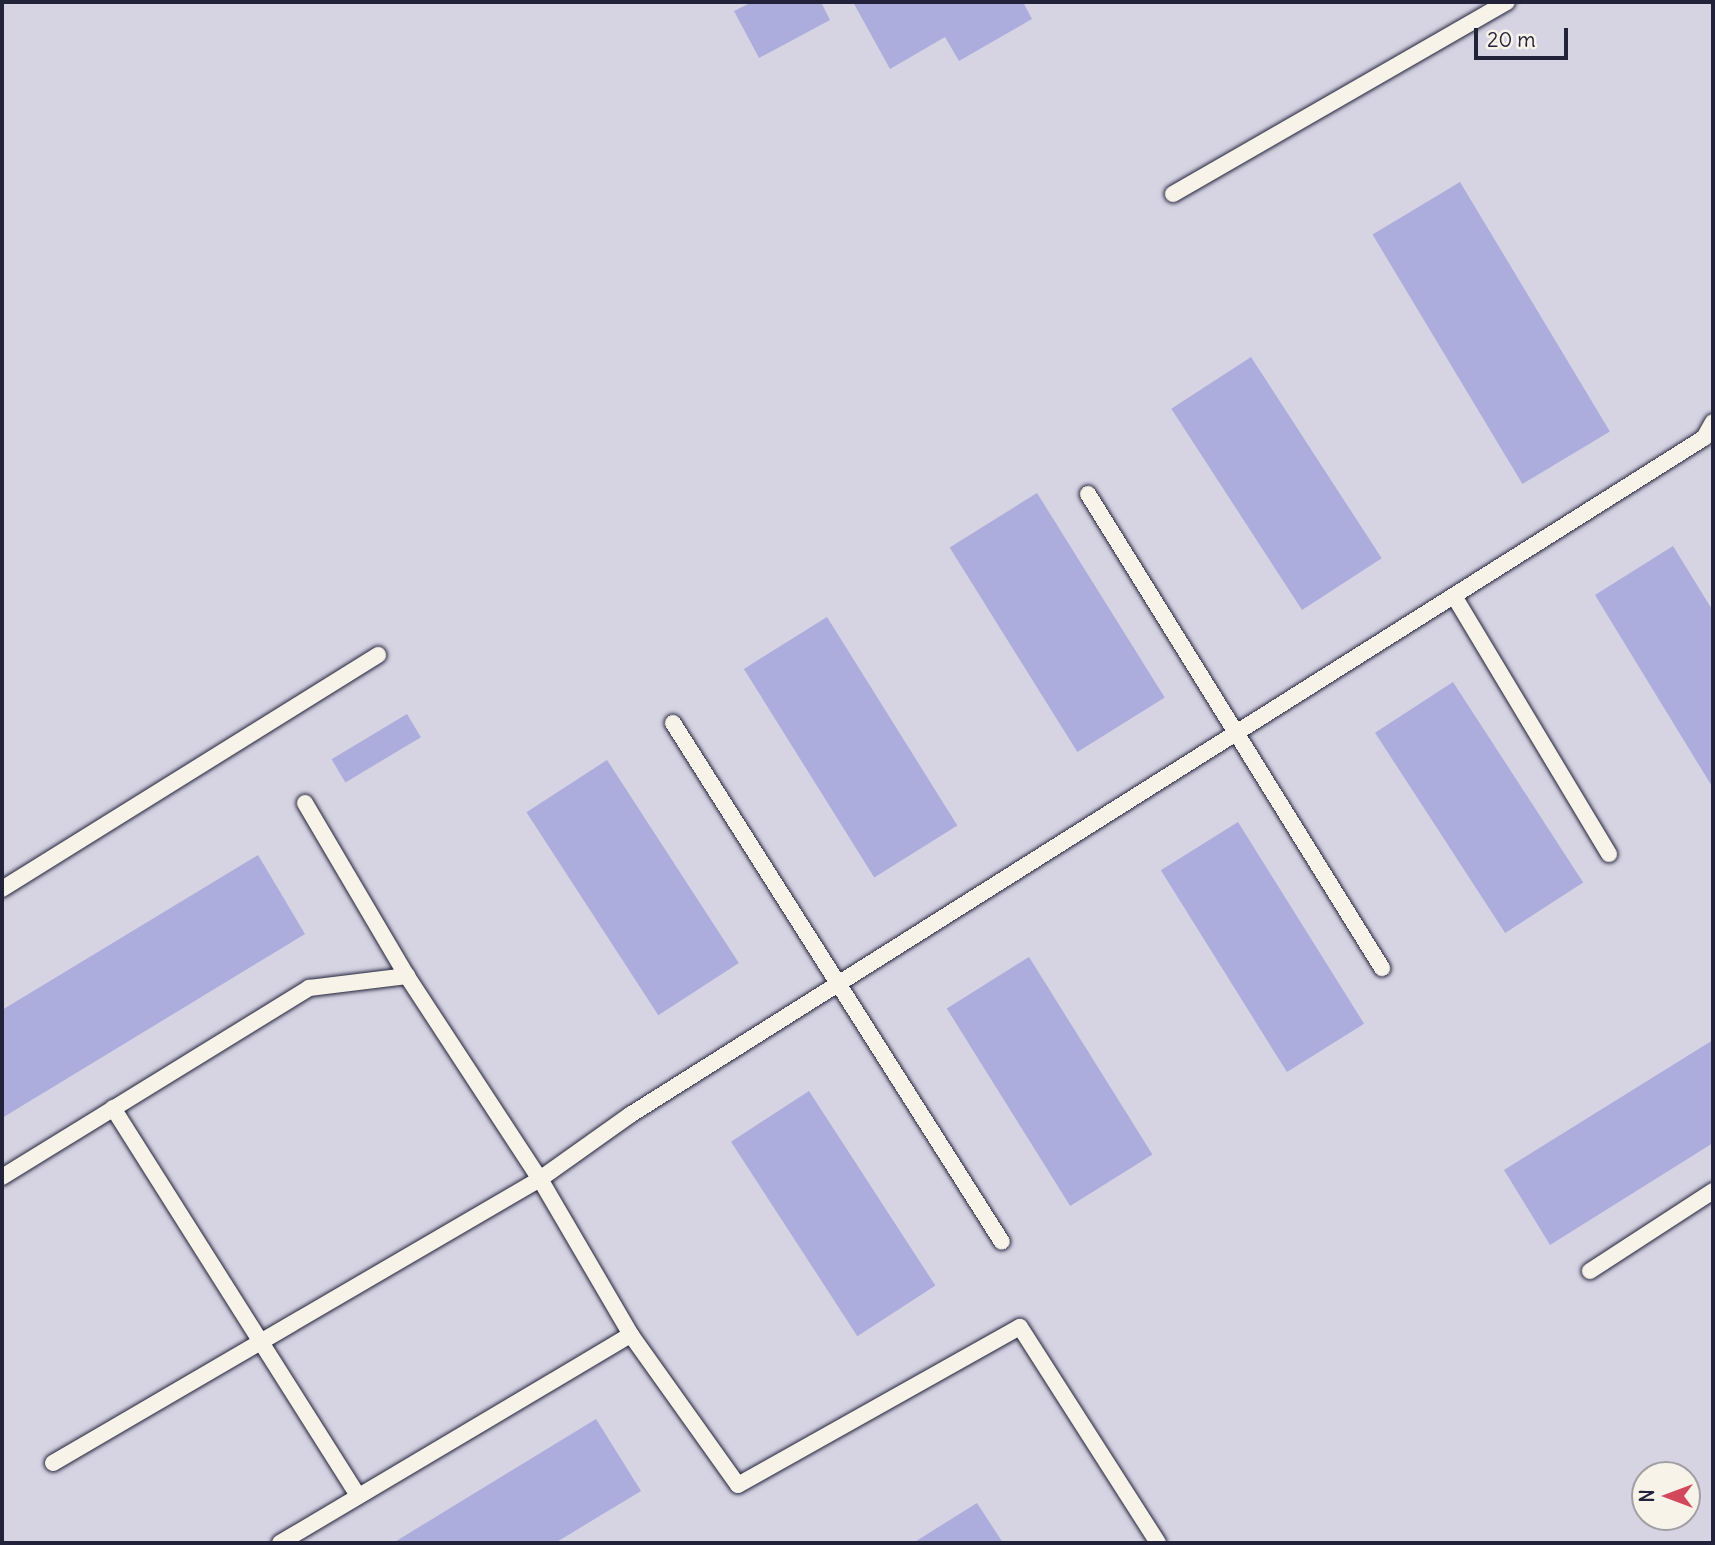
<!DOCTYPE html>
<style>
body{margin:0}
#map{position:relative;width:1715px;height:1545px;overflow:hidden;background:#e8e5e6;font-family:Delius,sans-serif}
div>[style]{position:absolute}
.built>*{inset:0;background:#d6d4e3}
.building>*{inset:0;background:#acacdd;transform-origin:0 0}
.roads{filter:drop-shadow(0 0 2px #22223b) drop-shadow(0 0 2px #22223b)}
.lane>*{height:16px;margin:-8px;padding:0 8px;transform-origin:8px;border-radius:8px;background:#f7f3e8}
span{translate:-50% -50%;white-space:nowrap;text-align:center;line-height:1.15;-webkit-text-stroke:6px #f7f3e8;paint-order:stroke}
.frame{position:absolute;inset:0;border:4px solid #22223b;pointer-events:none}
.north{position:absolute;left:1631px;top:1461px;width:70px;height:70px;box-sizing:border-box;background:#f7f3e8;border:2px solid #a29fa3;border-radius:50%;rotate:270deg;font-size:19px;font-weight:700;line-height:28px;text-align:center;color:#22223b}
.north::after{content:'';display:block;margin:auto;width:24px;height:32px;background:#d1495b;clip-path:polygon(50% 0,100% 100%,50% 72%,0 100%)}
.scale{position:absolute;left:1474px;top:28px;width:94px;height:32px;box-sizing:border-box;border:4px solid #22223b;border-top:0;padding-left:9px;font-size:21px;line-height:24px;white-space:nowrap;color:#22223b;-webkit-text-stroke:5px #f7f3e8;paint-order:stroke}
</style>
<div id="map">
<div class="built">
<i style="clip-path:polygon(evenodd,2px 2px,1713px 2px,1713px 1543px,2px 1543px,2px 2px,1645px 1475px,1687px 1475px,1687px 1517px,1645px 1517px,1645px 1475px)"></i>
</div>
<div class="building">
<i style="clip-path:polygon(752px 2px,821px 2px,830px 20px,759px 58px,734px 11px)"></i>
<i style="clip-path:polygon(853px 2px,1023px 2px,1032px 19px,959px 61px,945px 37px,890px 69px)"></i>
<i style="left:1460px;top:182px;width:291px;height:102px;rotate:59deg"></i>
<i style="left:1251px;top:357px;width:240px;height:95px;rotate:57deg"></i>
<i style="left:1037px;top:493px;width:241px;height:103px;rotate:58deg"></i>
<i style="clip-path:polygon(1673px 546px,1713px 611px,1713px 788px,1595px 595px)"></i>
<i style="left:827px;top:617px;width:246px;height:98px;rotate:58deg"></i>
<i style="left:1453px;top:682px;width:239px;height:93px;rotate:57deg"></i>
<i style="left:407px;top:714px;width:27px;height:88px;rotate:59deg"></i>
<i style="left:607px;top:760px;width:242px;height:96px;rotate:57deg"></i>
<i style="left:1238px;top:822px;width:238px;height:91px;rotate:58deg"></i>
<i style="clip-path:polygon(258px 855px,305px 934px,2px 1118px,2px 1010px)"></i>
<i style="left:1029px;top:957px;width:233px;height:97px;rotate:58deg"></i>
<i style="clip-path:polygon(1713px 1040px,1713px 1143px,1550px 1245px,1504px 1170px)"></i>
<i style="left:809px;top:1091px;width:232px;height:93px;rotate:57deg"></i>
<i style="clip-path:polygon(596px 1419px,641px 1491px,555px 1543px,393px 1543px)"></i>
<i style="clip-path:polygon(977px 1503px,1003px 1543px,913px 1543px)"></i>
</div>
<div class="roads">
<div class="lane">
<i style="left:1173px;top:194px;width:385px;rotate:-29.9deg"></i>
<i style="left:1088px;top:494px;width:558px;rotate:58.19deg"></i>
<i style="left:1454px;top:596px;width:301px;rotate:59deg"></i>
<i style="left:673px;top:723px;width:614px;rotate:57.63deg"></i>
<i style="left:305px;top:803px;width:201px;rotate:59.5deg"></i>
<i style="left:407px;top:976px;width:243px;rotate:56.8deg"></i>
<i style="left:540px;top:1179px;width:181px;rotate:59.7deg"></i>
<i style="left:631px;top:1335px;width:184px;rotate:54.5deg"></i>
<i style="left:738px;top:1485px;width:323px;rotate:-29.3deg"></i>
<i style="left:1020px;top:1327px;width:256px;rotate:57.4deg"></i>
<i style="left:2px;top:889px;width:443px;rotate:-31.9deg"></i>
<i style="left:113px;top:1108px;width:459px;rotate:57.7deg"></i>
<i style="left:2px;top:1177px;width:361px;rotate:-31.6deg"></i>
<i style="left:309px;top:988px;width:99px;rotate:-7deg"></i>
<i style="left:1590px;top:1271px;width:147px;rotate:-33deg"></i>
<i style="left:53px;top:1463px;width:564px;rotate:-30.25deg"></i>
<i style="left:540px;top:1179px;width:110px;rotate:-35.4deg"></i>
<i style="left:630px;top:1115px;width:1270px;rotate:-32.23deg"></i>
<i style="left:1704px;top:438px;width:18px;rotate:-61deg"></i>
<i style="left:280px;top:1543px;width:408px;rotate:-30.7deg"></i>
</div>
</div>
<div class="frame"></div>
<div class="north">N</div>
<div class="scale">20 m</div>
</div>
